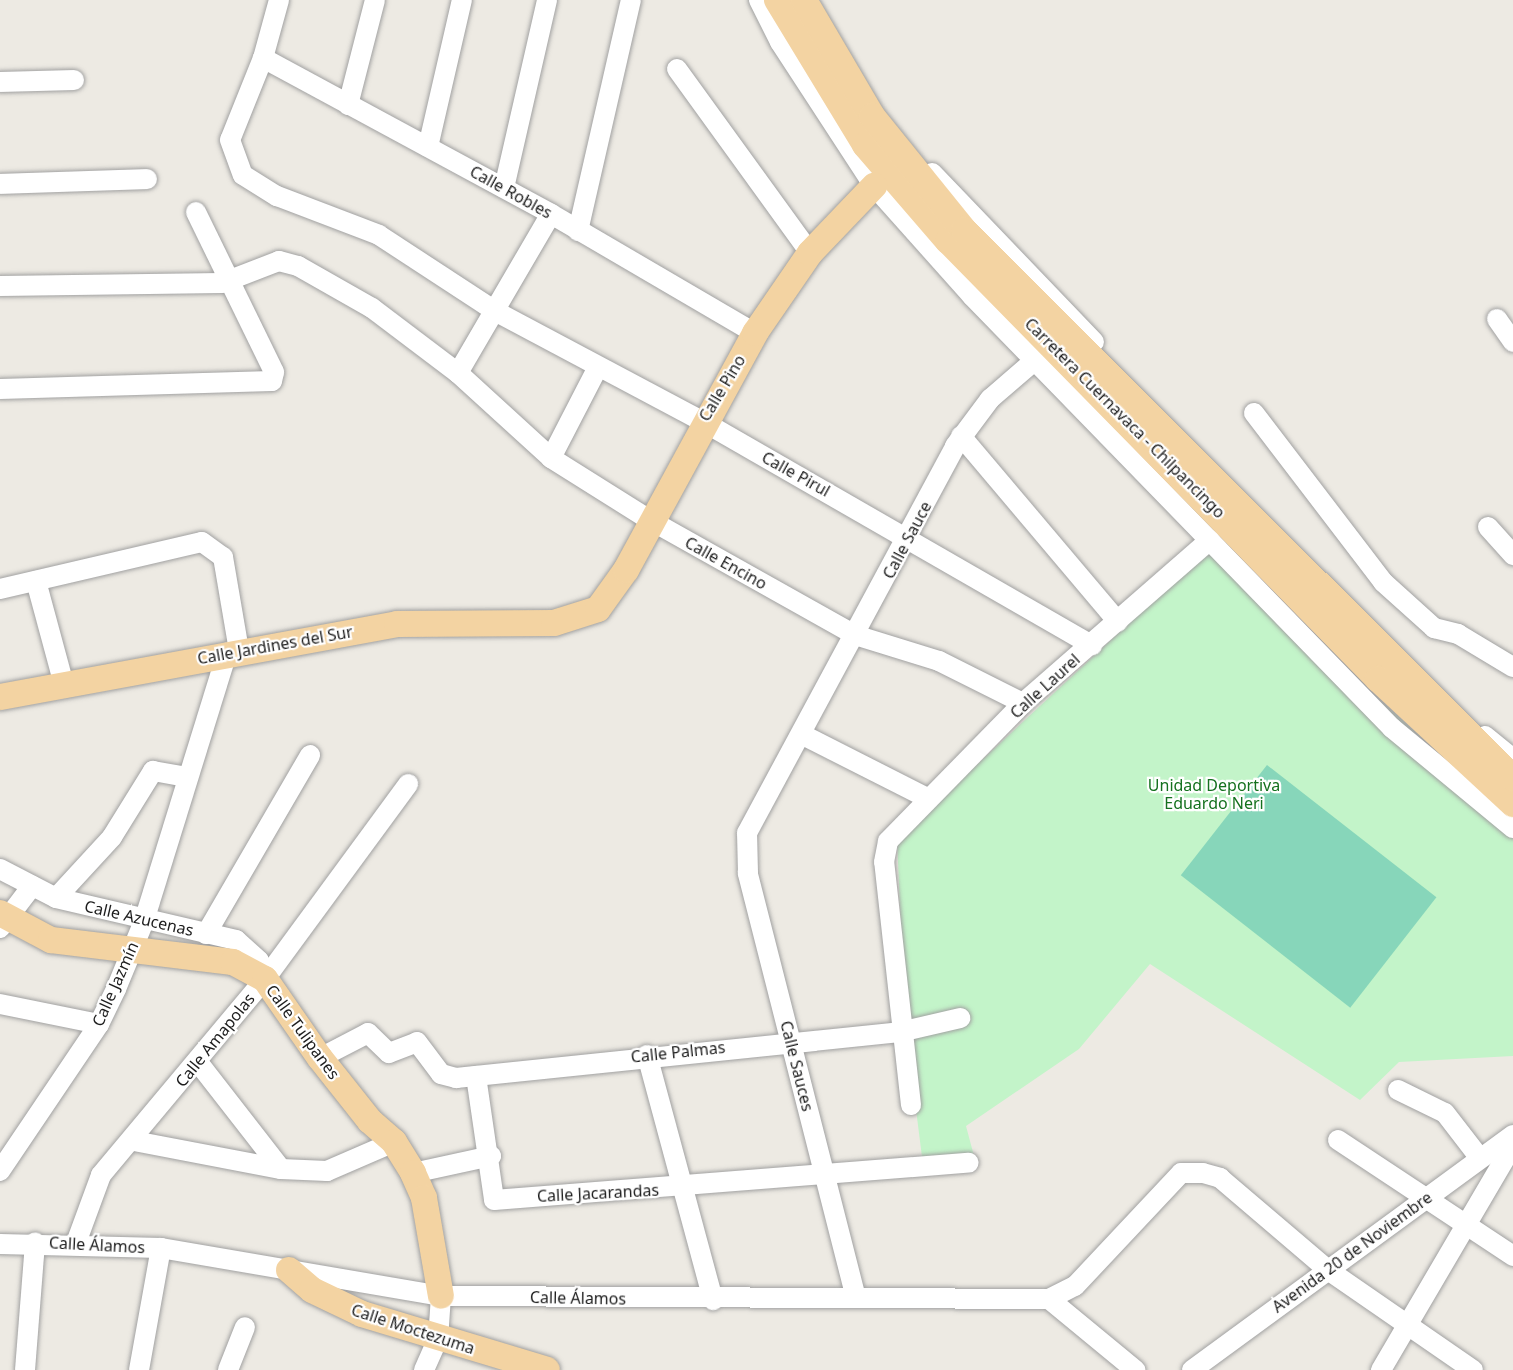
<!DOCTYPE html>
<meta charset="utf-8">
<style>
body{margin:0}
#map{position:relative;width:1513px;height:1370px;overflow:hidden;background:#edeae3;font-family:"Noto Sans",sans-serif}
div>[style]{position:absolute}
.park>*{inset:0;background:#c3f4c9}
.pitch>*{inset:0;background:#87d6ba;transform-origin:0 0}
.roads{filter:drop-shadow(0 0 2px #a1a1a1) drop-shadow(0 0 2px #a1a1a1)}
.minor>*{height:20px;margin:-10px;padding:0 10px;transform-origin:10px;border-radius:10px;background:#fff}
.major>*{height:26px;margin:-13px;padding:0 13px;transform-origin:13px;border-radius:13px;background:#f3d3a2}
span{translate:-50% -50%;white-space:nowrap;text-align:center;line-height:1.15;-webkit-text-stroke:4.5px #fff;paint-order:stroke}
.street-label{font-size:16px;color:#1d1d1d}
.park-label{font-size:16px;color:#15711f}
</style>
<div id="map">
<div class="park">
<i style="clip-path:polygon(1210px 548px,1513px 819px,1513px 1056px,1399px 1062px,1360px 1100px,1150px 964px,1079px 1049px,966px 1126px,974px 1156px,922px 1157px,905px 1022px,897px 839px)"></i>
</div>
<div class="pitch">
<i style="left:1267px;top:765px;width:215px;height:140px;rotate:38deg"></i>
</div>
<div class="roads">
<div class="minor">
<i style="left:279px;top:0;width:60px;rotate:105.4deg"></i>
<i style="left:263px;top:58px;width:88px;rotate:111.9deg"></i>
<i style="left:230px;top:140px;width:37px;rotate:70deg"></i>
<i style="left:243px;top:175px;width:40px;rotate:32deg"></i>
<i style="left:277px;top:196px;width:109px;rotate:20.9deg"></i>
<i style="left:379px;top:235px;width:139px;rotate:33.2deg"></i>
<i style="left:495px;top:311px;width:234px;rotate:28deg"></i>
<i style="left:702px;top:421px;width:450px;rotate:29.9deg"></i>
<i style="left:759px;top:0;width:47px;rotate:63.4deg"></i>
<i style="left:780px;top:42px;width:172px;rotate:56.9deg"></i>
<i style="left:874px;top:186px;width:147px;rotate:48.3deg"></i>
<i style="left:972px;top:296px;width:603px;rotate:45.81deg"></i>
<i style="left:1392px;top:728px;width:157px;rotate:39.6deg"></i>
<i style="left:263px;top:58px;width:328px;rotate:28.4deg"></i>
<i style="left:551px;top:214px;width:236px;rotate:30.3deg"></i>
<i style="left:677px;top:69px;width:227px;rotate:54.1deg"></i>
<i style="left:0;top:82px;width:74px;rotate:-1.5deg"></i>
<i style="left:348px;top:105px;width:108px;rotate:-75.6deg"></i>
<i style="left:428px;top:147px;width:151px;rotate:-77deg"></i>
<i style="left:932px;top:173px;width:234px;rotate:46.2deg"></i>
<i style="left:0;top:184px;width:147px;rotate:-1.9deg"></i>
<i style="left:504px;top:188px;width:193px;rotate:-77.1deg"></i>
<i style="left:578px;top:231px;width:237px;rotate:-77.1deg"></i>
<i style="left:0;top:286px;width:222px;rotate:-0.8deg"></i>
<i style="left:222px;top:283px;width:61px;rotate:-21.1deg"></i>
<i style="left:279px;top:261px;width:20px;rotate:15deg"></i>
<i style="left:298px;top:266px;width:85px;rotate:29.6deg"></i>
<i style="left:372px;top:308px;width:108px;rotate:37.1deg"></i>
<i style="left:458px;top:373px;width:126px;rotate:42.4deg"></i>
<i style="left:551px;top:458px;width:117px;rotate:32.1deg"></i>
<i style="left:650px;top:520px;width:235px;rotate:29.3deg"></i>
<i style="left:855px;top:635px;width:88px;rotate:17.2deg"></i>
<i style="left:939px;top:661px;width:94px;rotate:26.6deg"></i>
<i style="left:1497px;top:319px;width:28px;rotate:55deg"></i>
<i style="left:458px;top:373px;width:184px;rotate:-59.7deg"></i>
<i style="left:0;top:389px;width:272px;rotate:-1.7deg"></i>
<i style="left:272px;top:381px;width:9px;rotate:-77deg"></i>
<i style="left:274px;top:372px;width:178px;rotate:-116deg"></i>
<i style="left:1254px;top:413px;width:213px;rotate:52.6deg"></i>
<i style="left:1383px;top:582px;width:69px;rotate:42deg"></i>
<i style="left:1434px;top:628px;width:25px;rotate:14deg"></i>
<i style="left:1458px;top:634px;width:64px;rotate:31deg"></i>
<i style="left:961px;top:436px;width:243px;rotate:49.8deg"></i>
<i style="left:551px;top:458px;width:102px;rotate:-62.7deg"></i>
<i style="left:1488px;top:527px;width:38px;rotate:48deg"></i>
<i style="left:36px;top:581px;width:108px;rotate:74.9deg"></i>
<i style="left:0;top:589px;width:207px;rotate:-13.1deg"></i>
<i style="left:202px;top:542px;width:26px;rotate:36deg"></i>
<i style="left:223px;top:557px;width:95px;rotate:80.3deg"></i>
<i style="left:803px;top:735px;width:139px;rotate:26.9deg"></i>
<i style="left:1485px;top:736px;width:36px;rotate:39deg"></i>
<i style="left:0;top:869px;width:63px;rotate:27.4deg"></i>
<i style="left:56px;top:898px;width:185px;rotate:13.1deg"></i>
<i style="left:236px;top:940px;width:31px;rotate:42deg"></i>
<i style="left:259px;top:961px;width:19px;rotate:72deg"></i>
<i style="left:56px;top:898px;width:83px;rotate:-47.4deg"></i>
<i style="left:112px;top:837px;width:78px;rotate:-58.2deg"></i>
<i style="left:153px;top:771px;width:35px;rotate:10deg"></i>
<i style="left:0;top:928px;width:53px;rotate:-52.7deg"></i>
<i style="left:206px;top:934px;width:207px;rotate:-59.8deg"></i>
<i style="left:0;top:1004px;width:101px;rotate:11.4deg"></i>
<i style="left:647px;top:1055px;width:254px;rotate:74.9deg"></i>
<i style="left:320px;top:1058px;width:54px;rotate:-27.5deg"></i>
<i style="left:368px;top:1033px;width:29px;rotate:44deg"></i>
<i style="left:389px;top:1053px;width:30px;rotate:-21deg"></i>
<i style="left:417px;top:1042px;width:40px;rotate:53deg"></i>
<i style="left:441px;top:1074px;width:16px;rotate:15deg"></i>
<i style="left:456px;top:1078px;width:446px;rotate:-5.9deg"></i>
<i style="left:900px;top:1032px;width:62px;rotate:-13.1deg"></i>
<i style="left:197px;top:1061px;width:137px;rotate:52.1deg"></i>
<i style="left:476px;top:1076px;width:125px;rotate:81.7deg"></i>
<i style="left:494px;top:1200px;width:476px;rotate:-4.5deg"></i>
<i style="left:1398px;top:1090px;width:52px;rotate:26.1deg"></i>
<i style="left:1445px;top:1113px;width:56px;rotate:52.3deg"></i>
<i style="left:911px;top:1105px;width:244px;rotate:-96.3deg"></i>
<i style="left:884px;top:862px;width:21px;rotate:-79deg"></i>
<i style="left:888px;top:841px;width:193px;rotate:-45.6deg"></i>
<i style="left:1023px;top:703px;width:248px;rotate:-41.1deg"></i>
<i style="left:1338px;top:1140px;width:210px;rotate:33.5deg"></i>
<i style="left:134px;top:1141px;width:150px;rotate:10.8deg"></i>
<i style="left:281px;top:1169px;width:46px;rotate:2.5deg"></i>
<i style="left:327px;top:1171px;width:73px;rotate:-23.4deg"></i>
<i style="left:0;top:1171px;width:177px;rotate:-56deg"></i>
<i style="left:99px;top:1024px;width:39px;rotate:-64deg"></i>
<i style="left:116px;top:989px;width:74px;rotate:-67.6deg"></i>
<i style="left:144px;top:921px;width:281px;rotate:-72.8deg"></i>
<i style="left:413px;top:1173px;width:80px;rotate:-12.3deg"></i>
<i style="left:76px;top:1243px;width:72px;rotate:-69.8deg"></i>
<i style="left:101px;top:1175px;width:256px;rotate:-50.1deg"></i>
<i style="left:265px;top:979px;width:242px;rotate:-53.7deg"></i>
<i style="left:0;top:1244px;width:161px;rotate:1.4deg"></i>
<i style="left:161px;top:1248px;width:284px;rotate:9.7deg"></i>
<i style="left:441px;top:1296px;width:608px;rotate:0.28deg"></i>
<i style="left:1049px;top:1299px;width:112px;rotate:39.5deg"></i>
<i style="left:856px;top:1298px;width:439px;rotate:-104.3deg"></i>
<i style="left:748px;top:873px;width:40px;rotate:-91.4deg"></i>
<i style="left:747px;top:833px;width:439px;rotate:-61.7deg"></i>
<i style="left:955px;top:446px;width:59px;rotate:-53.3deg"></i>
<i style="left:990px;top:399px;width:58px;rotate:-40.8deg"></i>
<i style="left:1049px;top:1299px;width:29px;rotate:-27deg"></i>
<i style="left:1075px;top:1286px;width:155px;rotate:-46.8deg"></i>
<i style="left:1181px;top:1173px;width:22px"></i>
<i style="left:1203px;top:1173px;width:18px;rotate:16deg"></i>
<i style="left:1220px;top:1178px;width:142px;rotate:40.4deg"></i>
<i style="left:1328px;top:1270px;width:176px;rotate:34.6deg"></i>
<i style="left:25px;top:1370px;width:128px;rotate:-85.5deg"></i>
<i style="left:139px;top:1370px;width:124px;rotate:-79.8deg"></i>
<i style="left:228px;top:1370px;width:46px;rotate:-68.4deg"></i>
<i style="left:424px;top:1370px;width:34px;rotate:-66deg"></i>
<i style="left:438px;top:1339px;width:43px;rotate:-86deg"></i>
<i style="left:1192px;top:1370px;width:398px;rotate:-36.2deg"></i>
<i style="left:1381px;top:1370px;width:261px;rotate:-59.6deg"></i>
</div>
<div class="major">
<i style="left:777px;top:0;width:170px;rotate:58.7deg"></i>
<i style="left:865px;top:145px;width:127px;rotate:49.2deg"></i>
<i style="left:948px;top:241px;width:614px;rotate:45.53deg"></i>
<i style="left:1378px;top:679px;width:184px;rotate:42.8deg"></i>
<i style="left:804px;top:0;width:134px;rotate:59.6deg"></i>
<i style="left:872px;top:116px;width:146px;rotate:51.1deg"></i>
<i style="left:964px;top:230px;width:776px;rotate:44.95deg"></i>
<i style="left:0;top:697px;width:404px;rotate:-10.4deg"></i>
<i style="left:397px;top:624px;width:157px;rotate:-0.4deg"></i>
<i style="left:554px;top:623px;width:46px;rotate:-17.7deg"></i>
<i style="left:598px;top:609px;width:48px;rotate:-54.3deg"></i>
<i style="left:626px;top:570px;width:270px;rotate:-61.4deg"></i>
<i style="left:755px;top:333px;width:97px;rotate:-55.5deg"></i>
<i style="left:810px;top:253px;width:93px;rotate:-46.3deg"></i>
<i style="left:0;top:913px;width:58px;rotate:27.9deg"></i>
<i style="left:51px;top:940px;width:183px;rotate:6.9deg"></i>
<i style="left:233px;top:962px;width:36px;rotate:28deg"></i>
<i style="left:265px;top:979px;width:96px;rotate:55.2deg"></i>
<i style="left:320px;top:1058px;width:80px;rotate:51.6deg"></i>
<i style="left:370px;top:1121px;width:32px;rotate:41deg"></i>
<i style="left:394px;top:1142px;width:36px;rotate:58deg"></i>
<i style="left:413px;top:1173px;width:27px;rotate:66deg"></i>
<i style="left:424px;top:1198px;width:99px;rotate:80.2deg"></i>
<i style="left:289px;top:1270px;width:30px;rotate:41deg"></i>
<i style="left:312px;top:1290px;width:55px;rotate:25.6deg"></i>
<i style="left:362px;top:1314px;width:193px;rotate:16.8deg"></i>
</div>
</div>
<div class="street-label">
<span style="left:511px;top:192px;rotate:29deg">Calle Robles</span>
<span style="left:722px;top:388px;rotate:-59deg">Calle Pino</span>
<span style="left:1125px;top:418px;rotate:45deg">Carretera Cuernavaca - Chilpancingo</span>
<span style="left:796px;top:474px;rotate:29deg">Calle Pirul</span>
<span style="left:907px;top:540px;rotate:-62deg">Calle Sauce</span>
<span style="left:726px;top:563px;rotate:29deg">Calle Encino</span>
<span style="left:275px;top:645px;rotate:-10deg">Calle Jardines del Sur</span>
<span style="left:1045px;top:686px;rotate:-42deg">Calle Laurel</span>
<span style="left:139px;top:918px;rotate:13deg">Calle Azucenas</span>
<span style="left:115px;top:984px;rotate:-66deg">Calle Jazmín</span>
<span style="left:303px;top:1032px;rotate:54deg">Calle Tulipanes</span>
<span style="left:215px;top:1040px;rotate:-51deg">Calle Amapolas</span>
<span style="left:678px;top:1052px;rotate:-6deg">Calle Palmas</span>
<span style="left:797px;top:1066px;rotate:76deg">Calle Sauces</span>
<span style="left:598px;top:1193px;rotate:-3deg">Calle Jacarandas</span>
<span style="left:97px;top:1245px;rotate:3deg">Calle Álamos</span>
<span style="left:1352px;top:1252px;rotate:-36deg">Avenida 20 de Noviembre</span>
<span style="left:578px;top:1298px;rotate:1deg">Calle Álamos</span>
<span style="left:413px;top:1329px;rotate:18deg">Calle Moctezuma</span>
</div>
<div class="park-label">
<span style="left:1214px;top:794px">Unidad Deportiva<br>Eduardo Neri</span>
</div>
</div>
